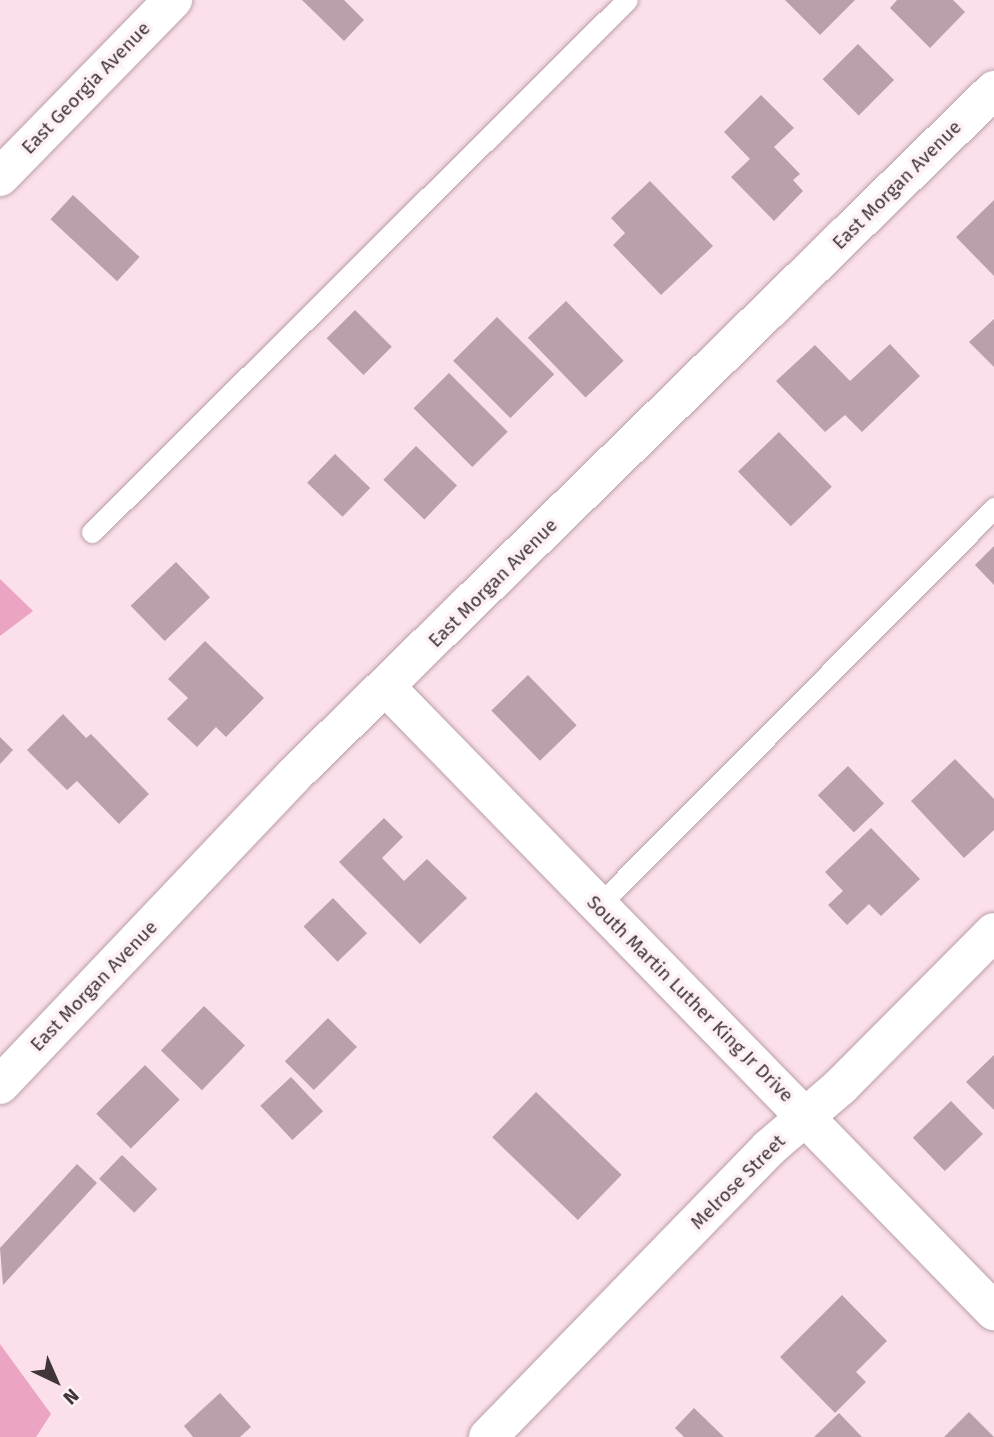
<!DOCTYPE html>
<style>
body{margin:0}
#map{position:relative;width:994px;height:1437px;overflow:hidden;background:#fbdfea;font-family:"Fira Sans",sans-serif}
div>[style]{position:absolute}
.green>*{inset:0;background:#eba5c2}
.building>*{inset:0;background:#baa0aa;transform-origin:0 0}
.roads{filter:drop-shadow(0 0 2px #baa0aa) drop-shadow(0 0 2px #baa0aa)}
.service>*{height:21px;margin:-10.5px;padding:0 10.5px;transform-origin:10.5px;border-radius:10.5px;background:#fff}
.minor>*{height:38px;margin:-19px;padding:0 19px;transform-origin:19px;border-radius:19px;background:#fff}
.tertiary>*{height:38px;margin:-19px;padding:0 19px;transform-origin:19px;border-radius:19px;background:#fff}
span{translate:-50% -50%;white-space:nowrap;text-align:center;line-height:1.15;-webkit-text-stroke:7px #fdf1f6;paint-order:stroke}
.street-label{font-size:19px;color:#40363a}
.north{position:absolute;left:21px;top:1346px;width:70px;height:70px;-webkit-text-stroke:5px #fdf1f6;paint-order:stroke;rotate:136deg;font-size:19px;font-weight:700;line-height:28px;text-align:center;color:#40363a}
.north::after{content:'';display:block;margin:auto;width:24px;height:32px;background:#40363a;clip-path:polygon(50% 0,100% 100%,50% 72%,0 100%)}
</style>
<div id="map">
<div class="green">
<i style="clip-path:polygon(0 579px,33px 611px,0 636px)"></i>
<i style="clip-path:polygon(0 1344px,51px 1414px,36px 1437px,0 1437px)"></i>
</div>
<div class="building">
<i style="clip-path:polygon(302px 0,344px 0,364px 20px,344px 41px)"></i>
<i style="clip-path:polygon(785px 0,855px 0,820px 35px)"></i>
<i style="clip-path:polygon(897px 0,953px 0,965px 12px,930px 48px,890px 8px)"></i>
<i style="left:858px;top:44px;width:51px;height:50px;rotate:45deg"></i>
<i style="clip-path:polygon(761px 95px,794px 128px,774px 147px,800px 174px,793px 180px,803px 191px,774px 221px,731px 177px,750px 159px,724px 132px)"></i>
<i style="clip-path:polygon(650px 181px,713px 246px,661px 295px,613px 245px,625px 233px,611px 218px)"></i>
<i style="left:73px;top:195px;width:91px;height:33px;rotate:43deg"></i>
<i style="clip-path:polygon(994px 200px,994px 276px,956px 237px)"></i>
<i style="left:566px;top:301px;width:83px;height:53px;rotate:46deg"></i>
<i style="left:355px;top:310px;width:52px;height:40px;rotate:45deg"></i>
<i style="left:497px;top:317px;width:81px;height:62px;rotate:45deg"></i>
<i style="clip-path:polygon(994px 319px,994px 367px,969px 342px)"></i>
<i style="clip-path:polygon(890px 344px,920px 376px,862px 432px,845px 415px,825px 432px,776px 381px,815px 345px,850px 381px)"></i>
<i style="left:449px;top:373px;width:83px;height:50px;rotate:45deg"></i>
<i style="left:779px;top:432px;width:76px;height:57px;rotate:46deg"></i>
<i style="left:416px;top:446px;width:57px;height:47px;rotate:44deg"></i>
<i style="left:335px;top:454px;width:49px;height:40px;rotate:44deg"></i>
<i style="clip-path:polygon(994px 546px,994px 585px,975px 565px)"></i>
<i style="left:176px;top:562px;width:49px;height:63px;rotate:46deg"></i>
<i style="clip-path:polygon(205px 641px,264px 698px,226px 737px,216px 727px,197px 747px,167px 719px,188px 698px,168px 679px)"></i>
<i style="left:528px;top:675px;width:70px;height:51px;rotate:46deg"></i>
<i style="clip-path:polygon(63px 714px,86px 738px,91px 734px,149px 794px,119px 824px,77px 781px,67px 790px,27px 750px)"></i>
<i style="clip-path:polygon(0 737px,13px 750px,0 764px)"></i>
<i style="clip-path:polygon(955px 759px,994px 799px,994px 830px,964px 858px,911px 801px)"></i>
<i style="left:848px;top:766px;width:52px;height:42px;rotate:46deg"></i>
<i style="clip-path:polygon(384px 818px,403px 837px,382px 858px,404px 881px,427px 859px,467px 898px,420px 944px,339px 862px)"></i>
<i style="clip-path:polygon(871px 828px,920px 879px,881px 916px,869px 904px,847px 925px,828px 905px,843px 891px,825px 872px)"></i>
<i style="left:333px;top:898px;width:49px;height:41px;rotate:46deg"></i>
<i style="left:204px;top:1006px;width:57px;height:62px;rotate:44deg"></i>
<i style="left:328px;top:1018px;width:41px;height:61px;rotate:45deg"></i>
<i style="clip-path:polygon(994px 1055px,994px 1110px,966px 1082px)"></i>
<i style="left:145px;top:1065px;width:49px;height:69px;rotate:45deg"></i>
<i style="left:291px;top:1077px;width:47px;height:42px;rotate:47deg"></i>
<i style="left:536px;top:1092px;width:119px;height:63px;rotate:44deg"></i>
<i style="left:951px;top:1101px;width:46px;height:53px;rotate:46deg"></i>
<i style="left:122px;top:1155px;width:49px;height:33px;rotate:44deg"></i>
<i style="clip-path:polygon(77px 1164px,97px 1183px,3px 1285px,0 1248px)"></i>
<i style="clip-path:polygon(842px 1295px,887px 1341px,856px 1372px,866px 1382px,835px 1413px,780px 1357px)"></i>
<i style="clip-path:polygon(220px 1393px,251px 1427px,240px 1437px,193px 1437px,184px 1426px)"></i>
<i style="clip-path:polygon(694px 1408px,724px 1437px,684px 1437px,675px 1428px)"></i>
<i style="clip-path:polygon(969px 1412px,994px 1437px,944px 1437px)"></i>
<i style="clip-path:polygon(839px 1413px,862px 1437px,814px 1437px)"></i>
</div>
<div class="roads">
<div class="service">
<i style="left:92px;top:532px;width:754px;rotate:-44.84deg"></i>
<i style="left:597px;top:907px;width:563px;rotate:-45.14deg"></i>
</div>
<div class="minor">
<i style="left:0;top:177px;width:248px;rotate:-45.7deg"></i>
<i style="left:0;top:1085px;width:426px;rotate:-46.5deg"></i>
<i style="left:293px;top:776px;width:981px;rotate:-44.38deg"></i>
<i style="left:488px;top:1437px;width:403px;rotate:-45.8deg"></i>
<i style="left:769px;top:1148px;width:94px;rotate:-40.7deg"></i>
<i style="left:840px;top:1087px;width:218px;rotate:-45.2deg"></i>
</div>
<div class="tertiary">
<i style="left:387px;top:688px;width:870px;rotate:45.75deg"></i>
</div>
</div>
<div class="street-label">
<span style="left:86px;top:88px;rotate:-46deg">East Georgia Avenue</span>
<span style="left:897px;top:185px;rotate:-45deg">East Morgan Avenue</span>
<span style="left:493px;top:583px;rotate:-45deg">East Morgan Avenue</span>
<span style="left:94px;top:986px;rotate:-46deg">East Morgan Avenue</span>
<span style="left:690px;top:999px;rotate:45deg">South Martin Luther King Jr Drive</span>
<span style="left:738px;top:1182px;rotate:-45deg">Melrose Street</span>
</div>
<div class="north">N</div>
</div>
